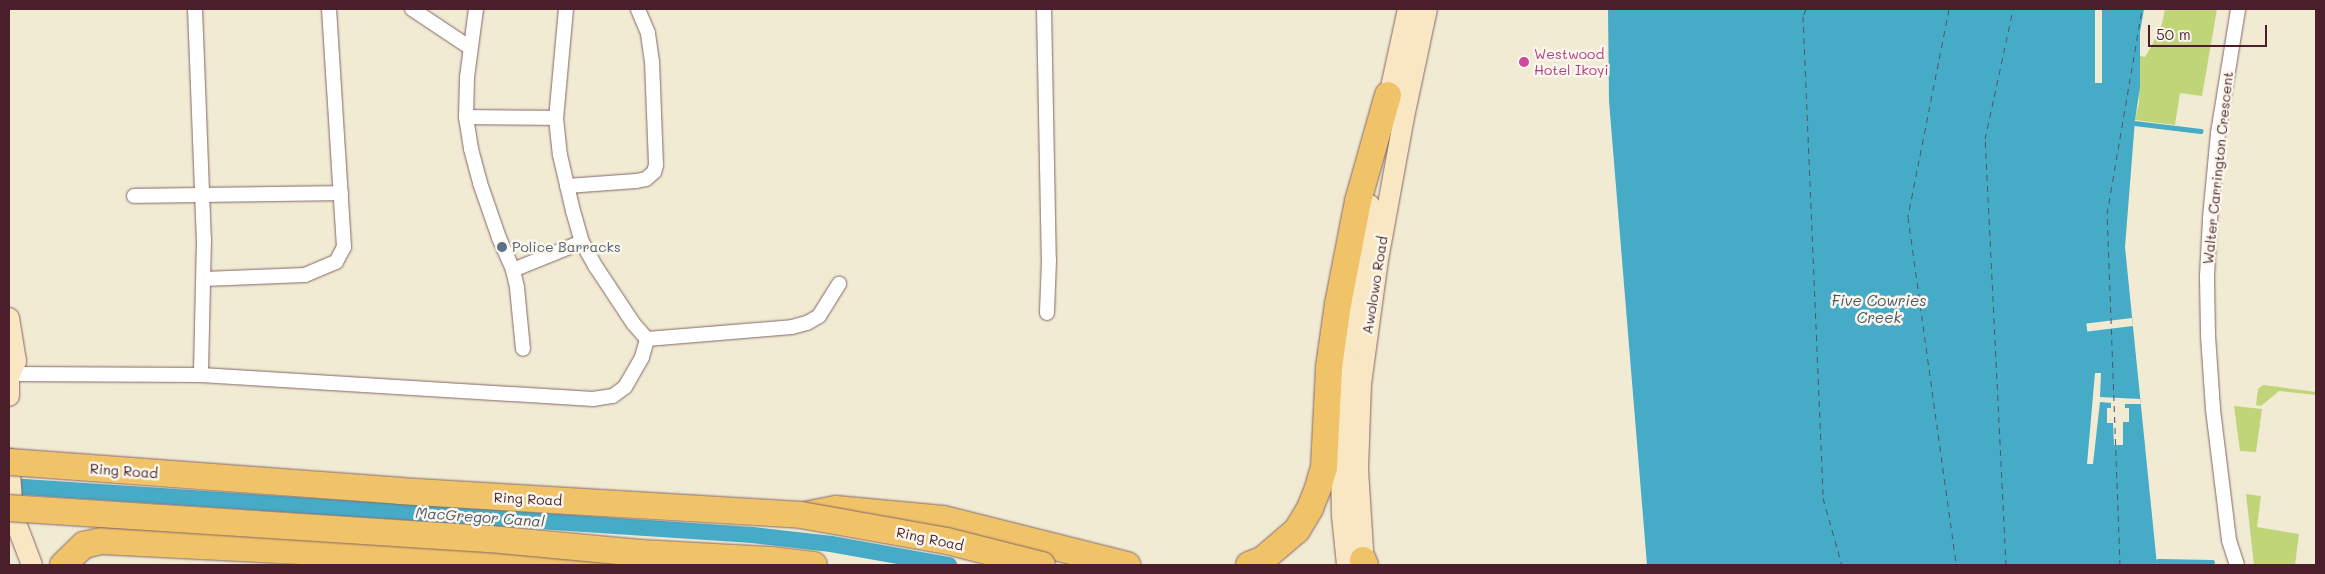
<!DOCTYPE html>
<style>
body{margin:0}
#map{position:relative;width:2325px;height:574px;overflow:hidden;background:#f1ebd3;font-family:Mali,sans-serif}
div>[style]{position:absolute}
.green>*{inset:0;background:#c0d478}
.water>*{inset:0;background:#46abc6}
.pier>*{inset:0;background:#f1ebd3;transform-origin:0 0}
.stream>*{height:5px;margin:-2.5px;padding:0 2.5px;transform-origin:2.5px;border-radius:2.5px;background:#46abc6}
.canal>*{height:16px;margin:-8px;padding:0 8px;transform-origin:8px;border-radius:8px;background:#46abc6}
.ferry>*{height:1px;margin-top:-0.5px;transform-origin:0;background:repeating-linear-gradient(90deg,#485769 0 6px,transparent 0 11px)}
.roads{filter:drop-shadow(0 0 1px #846666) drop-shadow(0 0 1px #846666)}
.minor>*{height:14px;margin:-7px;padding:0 7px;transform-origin:7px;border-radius:7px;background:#fff}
.secondary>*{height:20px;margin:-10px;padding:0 10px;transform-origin:10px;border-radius:10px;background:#f9e7c3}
.motorway>*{height:26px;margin:-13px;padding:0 13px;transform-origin:13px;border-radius:13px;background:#f1c369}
.bridges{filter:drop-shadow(0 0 1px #846666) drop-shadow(0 0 1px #846666)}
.motorway-bridge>*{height:26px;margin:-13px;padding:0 13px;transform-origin:13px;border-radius:13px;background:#f1c369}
.dots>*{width:14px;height:14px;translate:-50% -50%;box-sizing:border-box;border:2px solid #fbf7ec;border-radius:50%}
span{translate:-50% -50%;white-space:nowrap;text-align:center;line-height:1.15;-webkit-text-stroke:5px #fbf7ec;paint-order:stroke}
.hotel-label{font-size:14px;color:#b23c85}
.left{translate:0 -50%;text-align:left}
.street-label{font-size:14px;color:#4a1f2b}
.service-label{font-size:14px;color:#4e5e75}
.water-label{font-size:15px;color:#485769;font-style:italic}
.frame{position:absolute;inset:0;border:10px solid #4a1f2b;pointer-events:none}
.scale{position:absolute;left:2148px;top:25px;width:119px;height:22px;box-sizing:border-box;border:2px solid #4a1f2b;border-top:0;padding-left:6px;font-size:15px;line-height:18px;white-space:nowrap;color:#4a1f2b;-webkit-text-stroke:4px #fbf7ec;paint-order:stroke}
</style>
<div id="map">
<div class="green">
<i style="clip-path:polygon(2165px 9px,2217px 9px,2202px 96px,2180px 93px,2175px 125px,2135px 120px,2139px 102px,2140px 56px,2145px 57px,2151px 47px,2162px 24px)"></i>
<i style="clip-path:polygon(2263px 385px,2316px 392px,2316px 395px,2279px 391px,2261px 406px,2256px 405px,2258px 389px)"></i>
<i style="clip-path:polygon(2234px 406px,2262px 409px,2256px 452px,2240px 451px)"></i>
<i style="clip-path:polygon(2246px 494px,2261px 496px,2257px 527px,2299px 534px,2295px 565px,2254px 565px)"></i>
</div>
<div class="water">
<i style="clip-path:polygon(1608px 9px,2144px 9px,2140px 32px,2140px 87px,2135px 120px,2125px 247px,2157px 565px,1647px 565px,1609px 101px)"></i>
</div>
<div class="pier">
<i style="left:2095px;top:9px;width:7px;height:74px"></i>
<i style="left:2132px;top:318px;width:8px;height:46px;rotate:83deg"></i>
<i style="clip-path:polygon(2095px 373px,2101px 373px,2100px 397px,2140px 399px,2141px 404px,2125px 404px,2125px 408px,2129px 408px,2129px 422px,2123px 422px,2123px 445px,2114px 445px,2113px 423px,2107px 423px,2107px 408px,2111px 408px,2111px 403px,2100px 402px,2093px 464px,2087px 464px)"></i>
</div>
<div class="stream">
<i style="left:2134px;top:123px;width:67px;rotate:6.8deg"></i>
<i style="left:2158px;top:561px;width:54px;rotate:1.1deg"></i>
</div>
<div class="canal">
<i style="left:9px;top:486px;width:745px;rotate:3.77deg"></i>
<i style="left:752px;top:535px;width:80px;rotate:6.5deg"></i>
<i style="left:831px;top:544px;width:120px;rotate:10.1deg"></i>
</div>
<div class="ferry">
<i style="left:1806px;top:9px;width:8px;rotate:113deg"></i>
<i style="left:1803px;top:16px;width:482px;rotate:87.6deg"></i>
<i style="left:1823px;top:498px;width:70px;rotate:74.2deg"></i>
<i style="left:1949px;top:9px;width:212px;rotate:101.2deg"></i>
<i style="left:1908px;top:217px;width:351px;rotate:82.1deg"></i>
<i style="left:2006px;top:565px;width:427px;rotate:-92.8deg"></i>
<i style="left:1985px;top:139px;width:133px;rotate:-77.8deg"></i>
<i style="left:2120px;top:565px;width:351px;rotate:-92.1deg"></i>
<i style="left:2107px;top:214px;width:208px;rotate:-80.3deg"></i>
</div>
<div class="roads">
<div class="minor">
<i style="left:195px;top:9px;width:230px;rotate:87.8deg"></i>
<i style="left:204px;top:239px;width:136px;rotate:91.3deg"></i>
<i style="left:412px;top:9px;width:69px;rotate:33.7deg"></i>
<i style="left:476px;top:9px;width:69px;rotate:97.5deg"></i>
<i style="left:467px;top:77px;width:40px;rotate:91.4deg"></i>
<i style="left:466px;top:117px;width:32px;rotate:81deg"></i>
<i style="left:471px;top:149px;width:35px;rotate:75deg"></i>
<i style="left:480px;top:183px;width:58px;rotate:70.9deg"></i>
<i style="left:499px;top:238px;width:35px;rotate:66deg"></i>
<i style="left:513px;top:270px;width:18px;rotate:77deg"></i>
<i style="left:517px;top:288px;width:61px;rotate:84.4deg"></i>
<i style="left:566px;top:9px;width:109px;rotate:95.2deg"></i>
<i style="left:556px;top:118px;width:37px;rotate:84deg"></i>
<i style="left:560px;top:155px;width:57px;rotate:76.9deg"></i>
<i style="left:573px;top:211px;width:32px;rotate:74deg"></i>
<i style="left:582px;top:242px;width:29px;rotate:61deg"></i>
<i style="left:596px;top:267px;width:67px;rotate:56.5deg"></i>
<i style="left:633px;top:323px;width:21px;rotate:49deg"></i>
<i style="left:647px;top:339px;width:145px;rotate:-4.7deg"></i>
<i style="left:792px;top:327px;width:16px;rotate:-15deg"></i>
<i style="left:807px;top:323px;width:14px;rotate:-30deg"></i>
<i style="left:819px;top:316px;width:38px;rotate:-58deg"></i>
<i style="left:1044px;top:9px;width:251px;rotate:88.9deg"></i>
<i style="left:1049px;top:260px;width:53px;rotate:92.2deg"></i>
<i style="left:466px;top:117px;width:90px;rotate:0.6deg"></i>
<i style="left:567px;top:186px;width:69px;rotate:-4.1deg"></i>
<i style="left:636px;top:181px;width:10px;rotate:-11deg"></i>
<i style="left:646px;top:179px;width:11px;rotate:-41deg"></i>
<i style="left:654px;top:172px;width:7px;rotate:-74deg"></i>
<i style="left:656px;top:165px;width:103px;rotate:-92.2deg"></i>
<i style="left:652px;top:62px;width:29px;rotate:-98deg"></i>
<i style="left:648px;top:33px;width:26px;rotate:-113deg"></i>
<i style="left:134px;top:196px;width:207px;rotate:-0.8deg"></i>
<i style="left:513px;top:270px;width:74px;rotate:-22.1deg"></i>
<i style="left:204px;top:279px;width:101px;rotate:-2.3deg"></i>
<i style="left:305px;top:275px;width:34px;rotate:-23deg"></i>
<i style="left:336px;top:262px;width:17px;rotate:-62deg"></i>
<i style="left:344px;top:247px;width:238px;rotate:-93.6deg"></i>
<i style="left:10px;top:374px;width:191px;rotate:0.3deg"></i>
<i style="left:201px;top:375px;width:393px;rotate:3.5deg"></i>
<i style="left:593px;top:399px;width:20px;rotate:-9deg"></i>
<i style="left:613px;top:396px;width:15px;rotate:-37deg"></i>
<i style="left:625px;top:387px;width:34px;rotate:-60deg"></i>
<i style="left:642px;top:357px;width:19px;rotate:-74deg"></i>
<i style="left:2237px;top:565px;width:26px;rotate:-108deg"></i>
<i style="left:2229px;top:540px;width:132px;rotate:-97deg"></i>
<i style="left:2213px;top:409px;width:74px;rotate:-93.9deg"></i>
<i style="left:2208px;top:335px;width:59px;rotate:-91deg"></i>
<i style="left:2207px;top:276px;width:58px;rotate:-87deg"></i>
<i style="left:2210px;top:218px;width:85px;rotate:-84.6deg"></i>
<i style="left:2218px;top:133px;width:126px;rotate:-80.8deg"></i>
</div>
<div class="secondary">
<i style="left:1386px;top:110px;width:103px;rotate:-77.7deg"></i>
<i style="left:9px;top:318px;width:44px;rotate:80.8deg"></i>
<i style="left:16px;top:361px;width:14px;rotate:115deg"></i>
<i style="left:9px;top:373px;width:23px;rotate:90deg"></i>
<i style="left:9px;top:459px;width:56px;rotate:85.9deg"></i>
<i style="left:13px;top:515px;width:53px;rotate:69.2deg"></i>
<i style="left:1347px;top:565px;width:50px;rotate:-95.7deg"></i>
<i style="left:1342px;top:515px;width:45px;rotate:-91.3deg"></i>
<i style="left:1341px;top:470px;width:113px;rotate:-88deg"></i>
<i style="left:1345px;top:357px;width:154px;rotate:-80.7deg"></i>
<i style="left:1364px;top:565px;width:96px;rotate:-93.6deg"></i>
<i style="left:1358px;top:469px;width:85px;rotate:-88deg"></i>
<i style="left:1361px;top:384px;width:125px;rotate:-82.2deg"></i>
<i style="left:1378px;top:260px;width:145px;rotate:-79.7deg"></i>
<i style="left:1404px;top:117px;width:110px;rotate:-78deg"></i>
</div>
<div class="motorway">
<i style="left:810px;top:514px;width:26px;rotate:-11deg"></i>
<i style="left:836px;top:509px;width:108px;rotate:5.3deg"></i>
<i style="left:944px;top:519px;width:189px;rotate:14.1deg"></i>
<i style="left:1363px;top:560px;width:5px;rotate:68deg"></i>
<i style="left:63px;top:565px;width:29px;rotate:-44deg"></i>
<i style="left:84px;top:545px;width:18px;rotate:-13deg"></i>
<i style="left:102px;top:541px;width:437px;rotate:2.9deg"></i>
<i style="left:538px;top:563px;width:46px;rotate:-2.5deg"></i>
<i style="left:584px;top:561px;width:38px;rotate:-7deg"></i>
<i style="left:1249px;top:565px;width:14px;rotate:-21deg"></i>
<i style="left:1262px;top:560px;width:46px;rotate:-40.6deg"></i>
<i style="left:1297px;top:530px;width:26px;rotate:-59deg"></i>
<i style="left:1310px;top:508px;width:22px;rotate:-68deg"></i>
<i style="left:1318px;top:488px;width:22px;rotate:-74deg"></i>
<i style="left:1324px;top:467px;width:100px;rotate:-87.1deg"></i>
<i style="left:1329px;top:367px;width:64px;rotate:-81.9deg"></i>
<i style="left:1338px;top:304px;width:105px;rotate:-79deg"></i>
<i style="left:1358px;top:201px;width:110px;rotate:-74.2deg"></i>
</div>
</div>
<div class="bridges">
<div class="motorway-bridge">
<i style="left:9px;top:462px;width:392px;rotate:4.2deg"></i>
<i style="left:400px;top:491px;width:402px;rotate:3.4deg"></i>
<i style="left:801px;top:515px;width:148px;rotate:10.1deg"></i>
<i style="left:947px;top:541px;width:98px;rotate:14.2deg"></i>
<i style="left:9px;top:508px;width:482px;rotate:3.7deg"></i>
<i style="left:490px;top:539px;width:151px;rotate:5.3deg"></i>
<i style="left:640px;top:553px;width:131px;rotate:3.1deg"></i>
<i style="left:771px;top:560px;width:43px;rotate:6.6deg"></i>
</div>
</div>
<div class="dots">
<i style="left:1524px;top:62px;background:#d1479c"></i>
<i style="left:502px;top:247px;background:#5c6f8a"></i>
</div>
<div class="hotel-label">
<span class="left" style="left:1534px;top:62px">Westwood<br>Hotel Ikoyi</span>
</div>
<div class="street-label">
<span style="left:2218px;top:168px;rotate:-84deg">Walter Carrington Crescent</span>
<span style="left:1375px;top:285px;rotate:-81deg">Awolowo Road</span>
<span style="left:124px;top:471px;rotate:4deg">Ring Road</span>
<span style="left:528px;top:499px;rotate:3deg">Ring Road</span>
<span style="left:930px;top:539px;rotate:12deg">Ring Road</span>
</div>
<div class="service-label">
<span class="left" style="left:512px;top:247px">Police Barracks</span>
</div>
<div class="water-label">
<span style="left:1879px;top:309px">Five Cowries<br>Creek</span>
<span style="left:480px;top:517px;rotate:4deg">MacGregor Canal</span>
</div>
<div class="frame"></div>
<div class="scale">50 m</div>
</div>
